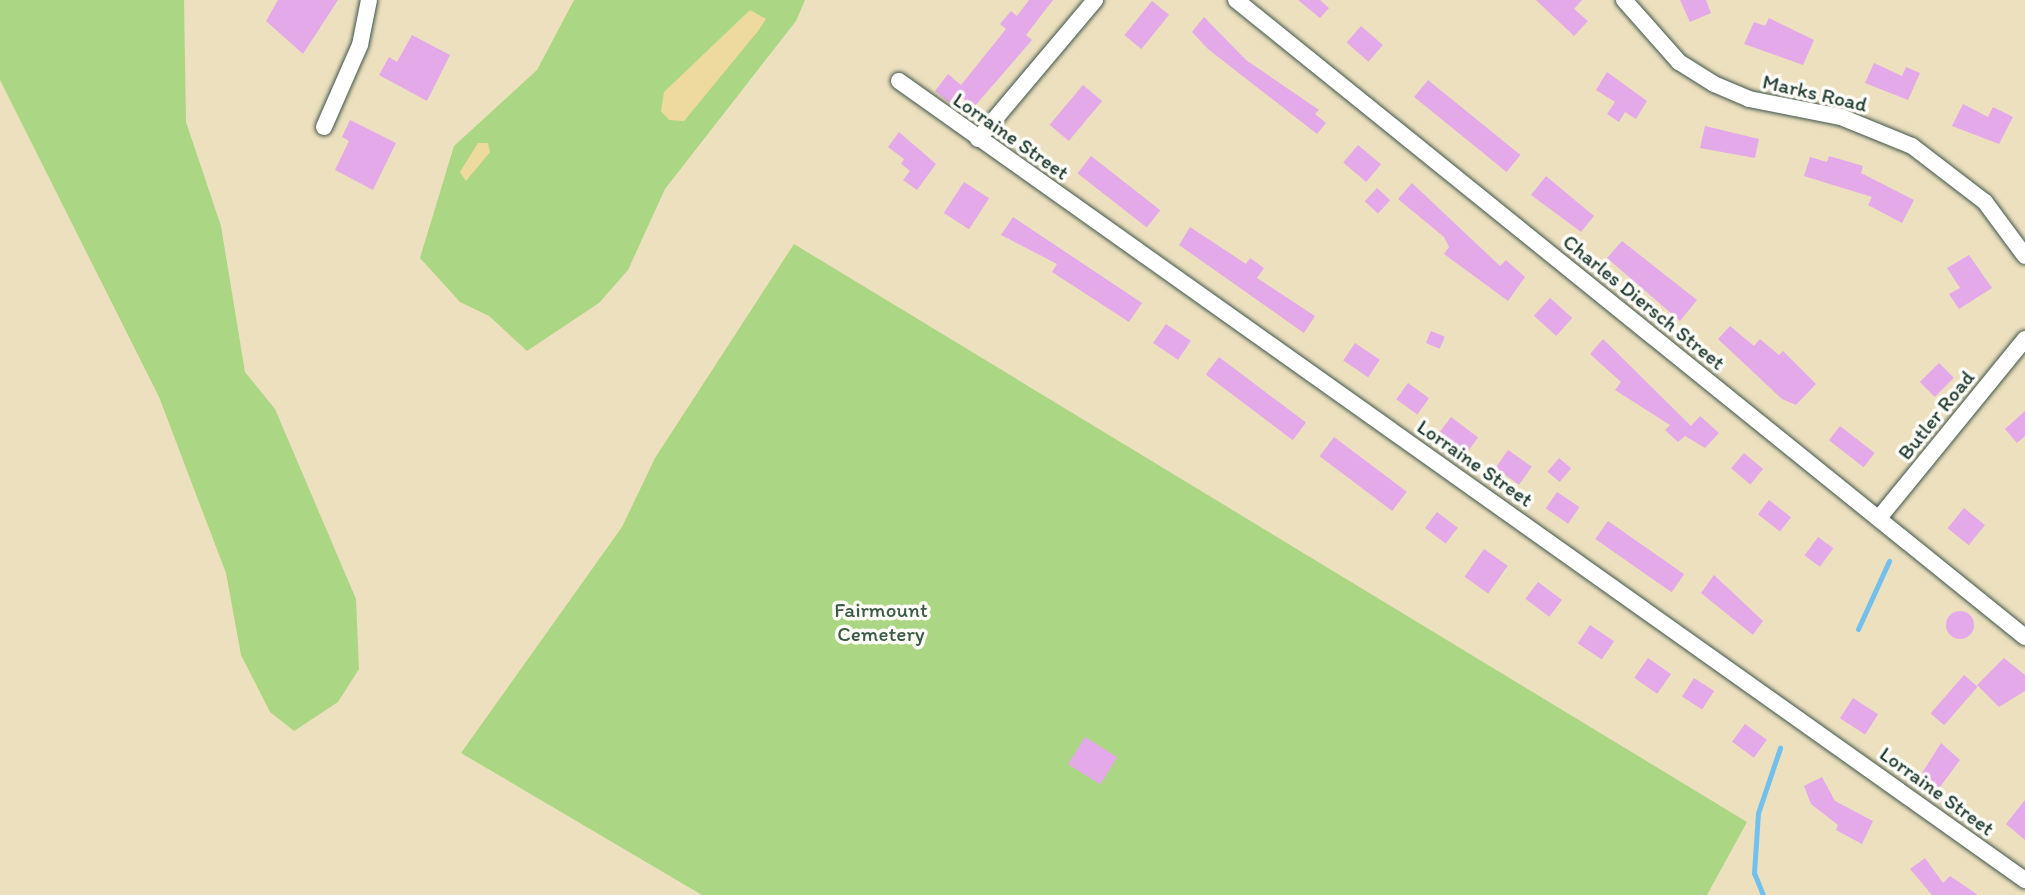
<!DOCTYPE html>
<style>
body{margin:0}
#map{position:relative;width:2025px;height:895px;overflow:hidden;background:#ede0bf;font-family:Itim,sans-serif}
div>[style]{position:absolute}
.green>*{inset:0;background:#abd784}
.sand>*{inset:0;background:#eeda9e}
.stream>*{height:5px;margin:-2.5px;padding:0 2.5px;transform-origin:2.5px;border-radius:2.5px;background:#73c0ed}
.building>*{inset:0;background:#e4a9e8;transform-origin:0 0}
.round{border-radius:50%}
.roads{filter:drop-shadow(0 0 2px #3e5549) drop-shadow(0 0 2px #3e5549)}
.minor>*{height:16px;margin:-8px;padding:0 8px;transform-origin:8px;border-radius:8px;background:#fff}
span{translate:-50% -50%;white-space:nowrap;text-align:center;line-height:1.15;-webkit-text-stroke:7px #fdfcf7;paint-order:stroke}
.street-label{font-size:21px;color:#1f3d34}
.park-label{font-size:21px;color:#3b5c44}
</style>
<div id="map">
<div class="green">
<i style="clip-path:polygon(0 0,184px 0,186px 122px,221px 226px,245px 372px,275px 409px,356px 599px,359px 669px,338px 702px,294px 731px,270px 712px,241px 655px,226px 573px,159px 397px,0 80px)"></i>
<i style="clip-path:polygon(574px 0,805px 0,796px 21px,665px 189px,628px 270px,599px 303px,527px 351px,489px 316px,460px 302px,420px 258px,454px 146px,537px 70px)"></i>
<i style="clip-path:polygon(794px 244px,1747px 822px,1707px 895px,702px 895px,461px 753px,622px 527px,655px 458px)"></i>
</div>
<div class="sand">
<i style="clip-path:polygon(750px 10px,766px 19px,758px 31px,684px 121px,669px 120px,661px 111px,664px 92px)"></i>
<i style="clip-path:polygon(478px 143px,488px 143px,490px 152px,466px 181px,460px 172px)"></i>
</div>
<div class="stream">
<i style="left:1858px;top:629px;width:75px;rotate:-65.5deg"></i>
<i style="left:1763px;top:895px;width:24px;rotate:-112deg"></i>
<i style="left:1754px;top:873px;width:60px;rotate:-86.2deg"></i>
<i style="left:1758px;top:813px;width:69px;rotate:-71.3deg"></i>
</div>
<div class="building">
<i style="clip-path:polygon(278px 0,338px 0,303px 54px,266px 21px)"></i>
<i style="clip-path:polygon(1029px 0,1053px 0,1026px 35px,1032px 40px,974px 107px,957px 94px,950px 103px,935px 91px,948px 74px,961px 85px,1006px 29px,1000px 24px,1011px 11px,1017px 16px)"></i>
<i style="clip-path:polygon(1298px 0,1320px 0,1329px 8px,1320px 18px)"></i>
<i style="clip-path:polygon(1536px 0,1582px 0,1574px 9px,1588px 21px,1574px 36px)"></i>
<i style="clip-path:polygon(1680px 0,1706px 0,1711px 13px,1690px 22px)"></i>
<i style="left:1152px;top:1px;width:22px;height:44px;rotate:39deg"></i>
<i style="clip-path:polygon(1204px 17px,1246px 60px,1319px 110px,1315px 114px,1326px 123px,1317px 134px,1208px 49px,1192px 32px)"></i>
<i style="clip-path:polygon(1769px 18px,1814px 40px,1803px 65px,1744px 44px,1754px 22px,1765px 26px)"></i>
<i style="left:1361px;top:26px;width:29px;height:22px;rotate:41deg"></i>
<i style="clip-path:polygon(412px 35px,450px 55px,427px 101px,379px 75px,389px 57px,397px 62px)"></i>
<i style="clip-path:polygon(1874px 63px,1902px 76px,1906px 67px,1920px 73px,1908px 100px,1865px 83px)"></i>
<i style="clip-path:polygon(1607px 72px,1647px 101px,1636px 119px,1625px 112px,1619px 122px,1607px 114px,1615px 102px,1596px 90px)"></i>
<i style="left:1428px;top:80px;width:119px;height:22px;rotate:39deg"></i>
<i style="left:1083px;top:85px;width:25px;height:52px;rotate:40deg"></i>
<i style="clip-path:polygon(1963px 104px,1988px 117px,1993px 107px,2013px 117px,1999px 144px,1952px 126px)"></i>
<i style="clip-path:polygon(350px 120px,396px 143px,373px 190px,335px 170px,349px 141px,342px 137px)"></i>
<i style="clip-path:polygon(1705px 126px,1759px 139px,1755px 158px,1700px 148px)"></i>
<i style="clip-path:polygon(899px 132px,936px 164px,917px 190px,903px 180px,910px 171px,901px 164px,904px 159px,888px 147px)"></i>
<i style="left:1358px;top:145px;width:30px;height:23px;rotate:40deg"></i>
<i style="left:1091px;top:156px;width:88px;height:22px;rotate:38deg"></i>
<i style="clip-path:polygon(1829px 156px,1863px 166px,1861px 173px,1914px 200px,1902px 223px,1868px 205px,1872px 197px,1804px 176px,1810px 157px,1827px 162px)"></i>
<i style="clip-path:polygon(1546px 176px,1594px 216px,1581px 232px,1531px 195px)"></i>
<i style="left:964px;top:182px;width:30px;height:37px;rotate:33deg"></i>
<i style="clip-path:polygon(1412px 183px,1500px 266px,1506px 260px,1525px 277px,1508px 301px,1444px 254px,1449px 247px,1444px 237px,1398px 199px)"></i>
<i style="left:1377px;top:188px;width:18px;height:18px;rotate:43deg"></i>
<i style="clip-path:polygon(1013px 217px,1142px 303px,1129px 322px,1052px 272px,1057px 264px,1001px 235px)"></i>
<i style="clip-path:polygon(1190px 227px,1246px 264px,1250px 258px,1264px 268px,1257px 278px,1315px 316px,1304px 333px,1179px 245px)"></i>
<i style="clip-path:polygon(1622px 241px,1697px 300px,1680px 321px,1607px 258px)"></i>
<i style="clip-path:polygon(1969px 255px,1992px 288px,1959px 309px,1949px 294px,1960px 288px,1947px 268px)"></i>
<i style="left:1550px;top:298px;width:30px;height:24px;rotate:42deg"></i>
<i style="left:1166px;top:324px;width:30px;height:23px;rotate:34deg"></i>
<i style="clip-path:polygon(1730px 326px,1754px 346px,1760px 339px,1779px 355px,1783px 351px,1816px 384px,1796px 405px,1782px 399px,1718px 339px)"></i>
<i style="left:1431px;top:331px;width:15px;height:13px;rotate:23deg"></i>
<i style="clip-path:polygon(1603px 339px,1691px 426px,1700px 416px,1719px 433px,1705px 448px,1685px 436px,1678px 442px,1665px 430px,1670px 425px,1615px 390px,1621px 382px,1590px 354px)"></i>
<i style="left:1355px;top:343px;width:30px;height:21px;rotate:34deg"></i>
<i style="left:1219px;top:357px;width:109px;height:22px;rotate:37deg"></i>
<i style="left:1939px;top:363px;width:21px;height:27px;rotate:45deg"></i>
<i style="left:1408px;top:383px;width:26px;height:20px;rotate:36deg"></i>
<i style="clip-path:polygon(2025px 411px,2025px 436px,2017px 443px,2005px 429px)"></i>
<i style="left:1451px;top:417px;width:34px;height:19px;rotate:37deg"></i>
<i style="left:1840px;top:426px;width:44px;height:18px;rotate:38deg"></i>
<i style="left:1334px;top:437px;width:91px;height:24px;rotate:37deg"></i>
<i style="left:1508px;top:450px;width:29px;height:22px;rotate:35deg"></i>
<i style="left:1744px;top:453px;width:25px;height:20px;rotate:40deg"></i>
<i style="left:1559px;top:458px;width:16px;height:18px;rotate:40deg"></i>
<i style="left:1557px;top:492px;width:27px;height:20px;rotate:34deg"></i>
<i style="left:1769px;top:500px;width:28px;height:18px;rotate:38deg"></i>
<i style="left:1964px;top:508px;width:27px;height:26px;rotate:39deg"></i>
<i style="left:1437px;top:512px;width:26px;height:20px;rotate:37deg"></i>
<i style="left:1608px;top:521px;width:93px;height:22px;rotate:35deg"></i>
<i style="left:1818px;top:537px;width:19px;height:23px;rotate:36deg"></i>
<i style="left:1484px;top:549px;width:29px;height:34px;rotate:35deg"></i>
<i style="clip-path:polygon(1714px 575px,1763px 621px,1753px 635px,1701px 593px)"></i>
<i style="left:1538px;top:582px;width:30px;height:21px;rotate:37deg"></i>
<i class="round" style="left:1946px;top:611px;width:28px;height:28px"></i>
<i style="left:1590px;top:625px;width:29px;height:22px;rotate:34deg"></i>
<i style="left:1648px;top:658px;width:28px;height:24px;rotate:35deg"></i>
<i style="clip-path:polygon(2004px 658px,2025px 675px,2025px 691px,1999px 707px,1977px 685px)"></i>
<i style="left:1964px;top:675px;width:18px;height:51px;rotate:41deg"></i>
<i style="left:1694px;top:678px;width:24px;height:22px;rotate:33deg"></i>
<i style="left:1853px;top:698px;width:30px;height:24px;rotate:33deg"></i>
<i style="left:1745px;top:724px;width:27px;height:22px;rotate:36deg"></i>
<i style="left:1085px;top:737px;width:38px;height:32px;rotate:32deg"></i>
<i style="clip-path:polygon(1941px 743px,1960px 760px,1934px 795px,1917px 781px)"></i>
<i style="clip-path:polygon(1822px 777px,1835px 801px,1873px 821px,1862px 844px,1836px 830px,1838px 825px,1811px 804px,1804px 786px)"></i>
<i style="clip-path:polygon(2025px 800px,2025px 840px,2006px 824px)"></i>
<i style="clip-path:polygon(1925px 858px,1943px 883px,1950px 876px,1978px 895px,1932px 895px,1910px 869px)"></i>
</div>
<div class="roads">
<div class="minor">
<i style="left:1236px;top:0;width:1014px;rotate:38.92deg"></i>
<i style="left:1624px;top:0;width:83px;rotate:48.4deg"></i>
<i style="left:1679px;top:62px;width:41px;rotate:32.2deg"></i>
<i style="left:1714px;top:84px;width:38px;rotate:23deg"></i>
<i style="left:1749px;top:99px;width:94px;rotate:11.1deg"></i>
<i style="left:1841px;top:117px;width:77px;rotate:22.2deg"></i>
<i style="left:1912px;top:146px;width:92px;rotate:37.5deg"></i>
<i style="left:1985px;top:202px;width:67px;rotate:53.5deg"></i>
<i style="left:899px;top:81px;width:1381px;rotate:35.36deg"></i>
<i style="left:324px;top:127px;width:90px;rotate:-66.3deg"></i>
<i style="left:360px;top:45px;width:46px;rotate:-78.7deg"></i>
<i style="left:978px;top:139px;width:182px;rotate:-49.9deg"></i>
<i style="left:1879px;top:518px;width:231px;rotate:-50.8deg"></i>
</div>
</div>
<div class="street-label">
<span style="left:1815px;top:93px;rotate:13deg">Marks Road</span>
<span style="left:1011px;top:136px;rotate:35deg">Lorraine Street</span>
<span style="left:1644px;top:302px;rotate:39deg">Charles Diersch Street</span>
<span style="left:1936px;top:415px;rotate:-51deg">Butler Road</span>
<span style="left:1475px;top:463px;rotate:35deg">Lorraine Street</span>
<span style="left:1937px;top:791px;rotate:36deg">Lorraine Street</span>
</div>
<div class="park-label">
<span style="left:881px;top:622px">Fairmount<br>Cemetery</span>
</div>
</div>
